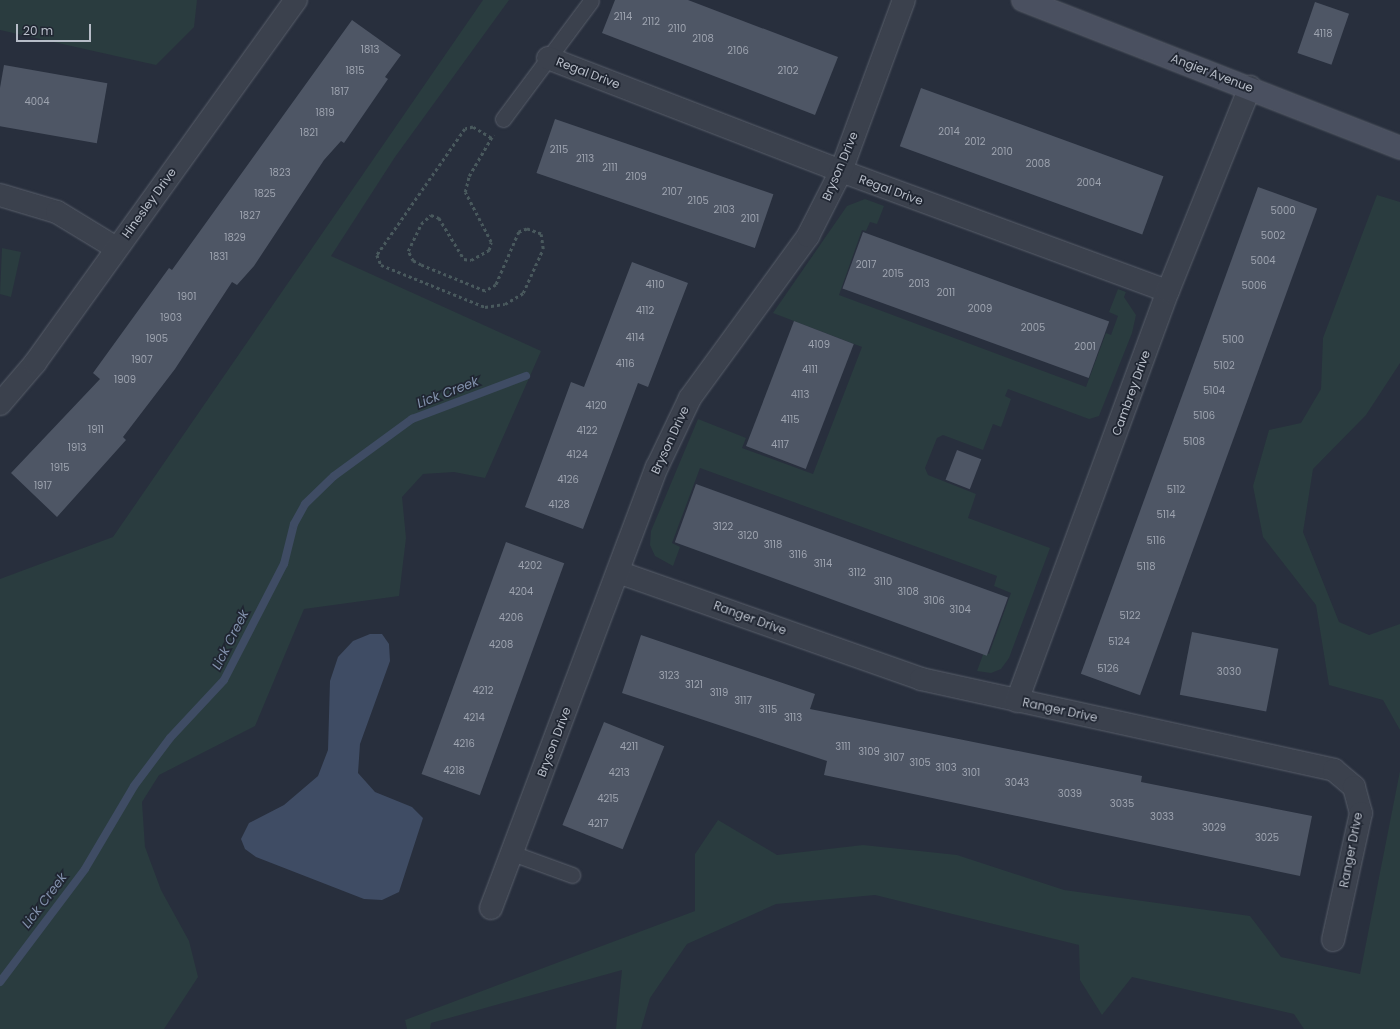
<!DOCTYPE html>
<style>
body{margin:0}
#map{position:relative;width:1400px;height:1029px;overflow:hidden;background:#282f3d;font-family:Poppins,sans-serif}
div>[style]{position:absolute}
.green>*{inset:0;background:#2a3c3f}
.water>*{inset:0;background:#3f4c64}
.stream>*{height:8px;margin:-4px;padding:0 4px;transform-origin:4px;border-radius:4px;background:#3f4c64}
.building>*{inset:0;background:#4e5665;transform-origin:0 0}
.path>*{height:2.5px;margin-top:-1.25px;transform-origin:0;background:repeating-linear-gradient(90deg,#49595d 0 3px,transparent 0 6px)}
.roads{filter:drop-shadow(0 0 1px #595f6b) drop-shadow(0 0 1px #595f6b)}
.lane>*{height:15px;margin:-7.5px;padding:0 7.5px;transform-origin:7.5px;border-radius:7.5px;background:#3b414d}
.street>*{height:22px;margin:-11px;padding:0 11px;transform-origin:11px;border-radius:11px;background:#3b414d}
.secondary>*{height:22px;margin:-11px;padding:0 11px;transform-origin:11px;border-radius:11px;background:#4a5060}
span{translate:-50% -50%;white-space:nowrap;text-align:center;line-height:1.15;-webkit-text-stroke:3.5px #202632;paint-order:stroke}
.number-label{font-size:10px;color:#9da3af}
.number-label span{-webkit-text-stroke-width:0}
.street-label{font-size:12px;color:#b7bdc8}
.water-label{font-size:13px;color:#8291ac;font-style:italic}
.scale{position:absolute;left:16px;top:24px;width:75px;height:18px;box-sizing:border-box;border:2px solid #b7bdc8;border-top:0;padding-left:5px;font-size:12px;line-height:14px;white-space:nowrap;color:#b7bdc8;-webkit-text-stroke:3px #202632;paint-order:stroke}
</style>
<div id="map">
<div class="green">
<i style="clip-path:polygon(0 0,197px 0,194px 27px,156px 65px,0 30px)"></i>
<i style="clip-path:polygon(483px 0,509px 0,395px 157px,331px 256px,541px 351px,485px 478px,454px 472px,423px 474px,402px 497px,406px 538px,399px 596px,304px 609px,255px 726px,159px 775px,142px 802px,145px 847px,161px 890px,189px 941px,198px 977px,164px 1029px,0 1029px,0 579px,113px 537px)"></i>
<i style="clip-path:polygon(1377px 195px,1400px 202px,1400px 363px,1366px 415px,1313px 469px,1303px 532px,1339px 622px,1369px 635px,1400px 624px,1400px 730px,1383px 700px,1329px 685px,1316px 605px,1263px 537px,1253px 486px,1269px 430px,1301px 423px,1321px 389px,1323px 338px)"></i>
<i style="clip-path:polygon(865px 199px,884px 206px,877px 224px,870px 222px,866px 231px,862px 230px,839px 295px,1086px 387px,1106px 333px,1111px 335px,1118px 316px,1109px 312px,1118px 289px,1126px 292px,1124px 297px,1136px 315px,1132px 333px,1099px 416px,1089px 419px,1008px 389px,1005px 396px,1011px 399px,1001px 427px,993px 424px,983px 450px,943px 435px,937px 438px,925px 468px,928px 475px,976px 494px,968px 518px,1050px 548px,1009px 658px,1001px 669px,991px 673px,977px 671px,984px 652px,989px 654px,1011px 593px,994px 586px,997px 576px,700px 468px,672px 543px,680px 547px,673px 566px,655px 556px,650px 545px,651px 531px,698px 419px,746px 438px,742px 448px,813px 474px,862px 347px,773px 313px,847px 206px)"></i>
<i style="clip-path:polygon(2px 248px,21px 252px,11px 297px,0 294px)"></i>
<i style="clip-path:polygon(1400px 771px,1400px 1029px,1304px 1029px,1294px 1014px,1132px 977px,1102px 1015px,1080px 980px,1079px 945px,875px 895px,776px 904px,687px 944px,650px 998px,641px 1029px,616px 1029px,622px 970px,431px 1023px,430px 1029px,407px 1029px,405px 1020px,695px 911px,695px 854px,718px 820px,777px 855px,863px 845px,957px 855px,1064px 890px,1250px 916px,1281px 957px,1360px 974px)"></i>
</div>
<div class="water">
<i style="clip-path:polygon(370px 634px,382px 634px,389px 644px,390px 661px,360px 744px,358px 773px,375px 792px,412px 807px,423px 818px,399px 892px,382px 900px,364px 899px,256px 857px,245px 849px,241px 839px,249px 823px,284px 805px,318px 776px,328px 750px,330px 681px,338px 657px,353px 641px)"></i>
</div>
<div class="stream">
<i style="left:0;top:982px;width:141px;rotate:-53deg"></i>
<i style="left:85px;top:869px;width:96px;rotate:-59.4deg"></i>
<i style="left:134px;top:786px;width:60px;rotate:-53.1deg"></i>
<i style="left:170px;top:738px;width:79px;rotate:-47deg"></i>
<i style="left:224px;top:680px;width:131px;rotate:-62.7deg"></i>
<i style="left:284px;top:564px;width:41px;rotate:-76deg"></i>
<i style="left:294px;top:524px;width:23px;rotate:-61deg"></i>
<i style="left:305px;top:504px;width:40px;rotate:-44deg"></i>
<i style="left:334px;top:476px;width:97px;rotate:-36.2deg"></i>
<i style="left:412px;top:419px;width:122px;rotate:-20.7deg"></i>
</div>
<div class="building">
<i style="clip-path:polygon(615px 0,688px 0,838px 57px,815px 115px,602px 33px)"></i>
<i style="left:1315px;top:2px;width:36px;height:54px;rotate:19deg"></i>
<i style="clip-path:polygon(352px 20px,401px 55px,385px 77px,388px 79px,344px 143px,341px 141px,324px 160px,254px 266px,237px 285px,232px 282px,175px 369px,123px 437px,126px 440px,57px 517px,11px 473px,100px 379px,93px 373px,169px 268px,172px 270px)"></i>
<i style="left:4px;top:65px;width:105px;height:61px;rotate:10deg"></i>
<i style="left:921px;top:88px;width:258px;height:62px;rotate:20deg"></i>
<i style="left:555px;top:119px;width:231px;height:57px;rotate:19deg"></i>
<i style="left:1258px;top:187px;width:63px;height:518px;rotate:20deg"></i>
<i style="left:863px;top:232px;width:262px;height:60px;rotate:20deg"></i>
<i style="clip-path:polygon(632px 262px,688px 283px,648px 387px,638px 383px,583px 529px,525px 507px,571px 382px,584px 387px)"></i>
<i style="left:794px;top:321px;width:64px;height:134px;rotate:21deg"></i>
<i style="left:957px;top:450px;width:26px;height:32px;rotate:21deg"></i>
<i style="left:696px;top:484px;width:332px;height:62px;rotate:20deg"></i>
<i style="left:506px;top:542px;width:62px;height:247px;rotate:20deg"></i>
<i style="left:1192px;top:632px;width:88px;height:64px;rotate:11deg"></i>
<i style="clip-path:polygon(641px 635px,815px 694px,810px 709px,1142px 776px,1141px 782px,1312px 816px,1300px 876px,824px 775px,827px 761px,622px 693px)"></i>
<i style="left:604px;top:722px;width:65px;height:111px;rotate:22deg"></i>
</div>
<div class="path">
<i style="left:491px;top:138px;width:21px;rotate:-149deg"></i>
<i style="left:473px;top:127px;width:8px;rotate:166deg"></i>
<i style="left:465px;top:129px;width:154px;rotate:124.9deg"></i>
<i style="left:377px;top:255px;width:11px;rotate:68deg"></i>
<i style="left:381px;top:265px;width:112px;rotate:22deg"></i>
<i style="left:485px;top:307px;width:20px;rotate:-9deg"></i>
<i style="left:505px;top:304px;width:21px;rotate:-31deg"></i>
<i style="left:523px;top:293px;width:48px;rotate:-65.6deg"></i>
<i style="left:543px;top:249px;width:15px;rotate:-98deg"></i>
<i style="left:541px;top:234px;width:15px;rotate:-160deg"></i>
<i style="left:527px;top:229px;width:9px;rotate:159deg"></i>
<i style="left:519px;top:232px;width:58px;rotate:113.5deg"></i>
<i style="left:496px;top:285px;width:13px;rotate:151deg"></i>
<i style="left:485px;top:291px;width:69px;rotate:-157.9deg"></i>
<i style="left:421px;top:265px;width:9px;rotate:-153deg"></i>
<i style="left:413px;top:261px;width:11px;rotate:-117deg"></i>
<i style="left:408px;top:251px;width:30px;rotate:-64deg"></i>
<i style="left:421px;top:224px;width:13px;rotate:-42deg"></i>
<i style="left:431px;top:215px;width:9px;rotate:21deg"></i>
<i style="left:439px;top:218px;width:48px;rotate:58.6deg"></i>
<i style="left:464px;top:259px;width:7px;rotate:8deg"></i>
<i style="left:471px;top:260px;width:21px;rotate:-29deg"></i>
<i style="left:489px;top:250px;width:8px;rotate:-76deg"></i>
<i style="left:491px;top:242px;width:56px;rotate:-117.5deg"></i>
<i style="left:465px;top:192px;width:16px;rotate:-76deg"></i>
<i style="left:469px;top:176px;width:48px;rotate:-59.7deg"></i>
</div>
<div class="roads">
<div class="lane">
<i style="left:503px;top:119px;width:147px;rotate:-53.3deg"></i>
<i style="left:512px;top:853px;width:64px;rotate:20.1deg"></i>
</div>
<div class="street">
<i style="left:548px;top:58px;width:314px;rotate:21.1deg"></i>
<i style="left:841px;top:171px;width:348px;rotate:20.2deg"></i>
<i style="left:0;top:195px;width:59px;rotate:16.6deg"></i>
<i style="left:57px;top:212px;width:69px;rotate:31.4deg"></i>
<i style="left:0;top:404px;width:54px;rotate:-49.5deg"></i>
<i style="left:35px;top:363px;width:447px;rotate:-54.3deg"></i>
<i style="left:618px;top:572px;width:321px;rotate:19.4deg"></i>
<i style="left:921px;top:679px;width:423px;rotate:12.4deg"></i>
<i style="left:1334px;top:770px;width:26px;rotate:40deg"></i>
<i style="left:1354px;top:787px;width:27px;rotate:75deg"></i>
<i style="left:1361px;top:813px;width:130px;rotate:102.4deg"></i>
<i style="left:1017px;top:701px;width:437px;rotate:-69.8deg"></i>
<i style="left:1168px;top:291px;width:220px;rotate:-68.1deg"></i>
<i style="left:491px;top:908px;width:471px;rotate:-69.4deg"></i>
<i style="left:657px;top:467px;width:76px;rotate:-64.4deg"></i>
<i style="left:690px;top:398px;width:200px;rotate:-53.9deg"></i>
<i style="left:808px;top:236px;width:73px;rotate:-63.1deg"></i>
<i style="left:841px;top:171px;width:182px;rotate:-69.8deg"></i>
</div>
<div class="secondary">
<i style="left:1023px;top:0;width:405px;rotate:21.4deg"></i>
</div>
</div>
<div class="number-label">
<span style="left:623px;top:17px">2114</span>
<span style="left:651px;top:22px">2112</span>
<span style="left:677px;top:29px">2110</span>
<span style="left:1323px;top:34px">4118</span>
<span style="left:703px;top:39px">2108</span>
<span style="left:370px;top:50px">1813</span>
<span style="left:738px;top:51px">2106</span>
<span style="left:355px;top:71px">1815</span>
<span style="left:788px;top:71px">2102</span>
<span style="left:340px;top:92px">1817</span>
<span style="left:37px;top:102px">4004</span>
<span style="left:325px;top:113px">1819</span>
<span style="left:949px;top:132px">2014</span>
<span style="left:309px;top:133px">1821</span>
<span style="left:975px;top:142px">2012</span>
<span style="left:559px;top:150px">2115</span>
<span style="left:1002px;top:152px">2010</span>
<span style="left:585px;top:159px">2113</span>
<span style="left:1038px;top:164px">2008</span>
<span style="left:610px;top:168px">2111</span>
<span style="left:280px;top:173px">1823</span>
<span style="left:636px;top:177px">2109</span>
<span style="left:1089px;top:183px">2004</span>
<span style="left:672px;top:192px">2107</span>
<span style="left:265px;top:194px">1825</span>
<span style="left:698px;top:201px">2105</span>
<span style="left:724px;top:210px">2103</span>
<span style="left:1283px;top:211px">5000</span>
<span style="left:250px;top:216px">1827</span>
<span style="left:750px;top:219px">2101</span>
<span style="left:1273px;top:236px">5002</span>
<span style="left:235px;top:238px">1829</span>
<span style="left:219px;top:257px">1831</span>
<span style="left:1263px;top:261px">5004</span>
<span style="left:866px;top:265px">2017</span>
<span style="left:893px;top:274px">2015</span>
<span style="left:919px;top:284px">2013</span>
<span style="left:655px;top:285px">4110</span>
<span style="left:1254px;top:286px">5006</span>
<span style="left:946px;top:293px">2011</span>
<span style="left:187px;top:297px">1901</span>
<span style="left:980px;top:309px">2009</span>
<span style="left:645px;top:311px">4112</span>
<span style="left:171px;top:318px">1903</span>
<span style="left:1033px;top:328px">2005</span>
<span style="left:635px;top:338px">4114</span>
<span style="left:157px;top:339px">1905</span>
<span style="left:1233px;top:340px">5100</span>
<span style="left:819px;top:345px">4109</span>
<span style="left:1085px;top:347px">2001</span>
<span style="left:142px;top:360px">1907</span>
<span style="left:625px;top:364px">4116</span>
<span style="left:1224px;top:366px">5102</span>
<span style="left:810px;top:370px">4111</span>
<span style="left:125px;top:380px">1909</span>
<span style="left:1214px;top:391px">5104</span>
<span style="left:800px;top:395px">4113</span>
<span style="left:596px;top:406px">4120</span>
<span style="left:1204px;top:416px">5106</span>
<span style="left:790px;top:420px">4115</span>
<span style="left:96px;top:430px">1911</span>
<span style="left:587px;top:431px">4122</span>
<span style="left:1194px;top:442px">5108</span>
<span style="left:780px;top:445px">4117</span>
<span style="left:77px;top:448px">1913</span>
<span style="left:577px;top:455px">4124</span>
<span style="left:60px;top:468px">1915</span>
<span style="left:568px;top:480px">4126</span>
<span style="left:43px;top:486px">1917</span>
<span style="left:1176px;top:490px">5112</span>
<span style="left:559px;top:505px">4128</span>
<span style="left:1166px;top:515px">5114</span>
<span style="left:723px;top:527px">3122</span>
<span style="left:748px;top:536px">3120</span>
<span style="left:1156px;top:541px">5116</span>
<span style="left:773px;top:545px">3118</span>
<span style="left:798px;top:555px">3116</span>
<span style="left:823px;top:564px">3114</span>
<span style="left:530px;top:566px">4202</span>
<span style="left:1146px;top:567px">5118</span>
<span style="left:857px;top:573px">3112</span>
<span style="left:883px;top:582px">3110</span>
<span style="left:521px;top:592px">4204</span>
<span style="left:908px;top:592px">3108</span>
<span style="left:934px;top:601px">3106</span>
<span style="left:960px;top:610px">3104</span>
<span style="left:1130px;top:616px">5122</span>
<span style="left:511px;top:618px">4206</span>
<span style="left:1119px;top:642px">5124</span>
<span style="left:501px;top:645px">4208</span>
<span style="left:1108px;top:669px">5126</span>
<span style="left:1229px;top:672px">3030</span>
<span style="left:669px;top:676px">3123</span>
<span style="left:694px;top:685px">3121</span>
<span style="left:483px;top:691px">4212</span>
<span style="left:719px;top:693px">3119</span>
<span style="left:743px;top:701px">3117</span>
<span style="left:768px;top:710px">3115</span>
<span style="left:474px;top:718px">4214</span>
<span style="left:793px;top:718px">3113</span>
<span style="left:464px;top:744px">4216</span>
<span style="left:629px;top:747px">4211</span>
<span style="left:843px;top:747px">3111</span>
<span style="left:869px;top:752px">3109</span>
<span style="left:894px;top:758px">3107</span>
<span style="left:920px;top:763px">3105</span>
<span style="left:946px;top:768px">3103</span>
<span style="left:454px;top:771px">4218</span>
<span style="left:619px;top:773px">4213</span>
<span style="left:971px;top:773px">3101</span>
<span style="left:1017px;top:783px">3043</span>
<span style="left:1070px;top:794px">3039</span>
<span style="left:608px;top:799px">4215</span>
<span style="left:1122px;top:804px">3035</span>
<span style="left:1162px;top:817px">3033</span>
<span style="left:598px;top:824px">4217</span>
<span style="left:1214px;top:828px">3029</span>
<span style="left:1267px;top:838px">3025</span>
</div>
<div class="street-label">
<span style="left:588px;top:73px;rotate:21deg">Regal Drive</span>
<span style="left:1212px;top:73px;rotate:21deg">Angier Avenue</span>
<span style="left:840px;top:166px;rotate:-67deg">Bryson Drive</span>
<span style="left:891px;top:190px;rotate:20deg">Regal Drive</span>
<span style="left:149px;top:203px;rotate:-54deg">Hinesley Drive</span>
<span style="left:1131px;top:393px;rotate:-70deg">Cambrey Drive</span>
<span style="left:670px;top:440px;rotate:-65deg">Bryson Drive</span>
<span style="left:750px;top:618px;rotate:20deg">Ranger Drive</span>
<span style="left:1060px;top:710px;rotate:12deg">Ranger Drive</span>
<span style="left:554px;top:742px;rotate:-69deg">Bryson Drive</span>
<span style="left:1351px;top:850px;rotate:-79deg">Ranger Drive</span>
</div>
<div class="water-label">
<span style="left:448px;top:393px;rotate:-21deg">Lick Creek</span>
<span style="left:231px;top:640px;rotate:-63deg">Lick Creek</span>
<span style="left:45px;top:901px;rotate:-53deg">Lick Creek</span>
</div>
<div class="scale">20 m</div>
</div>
